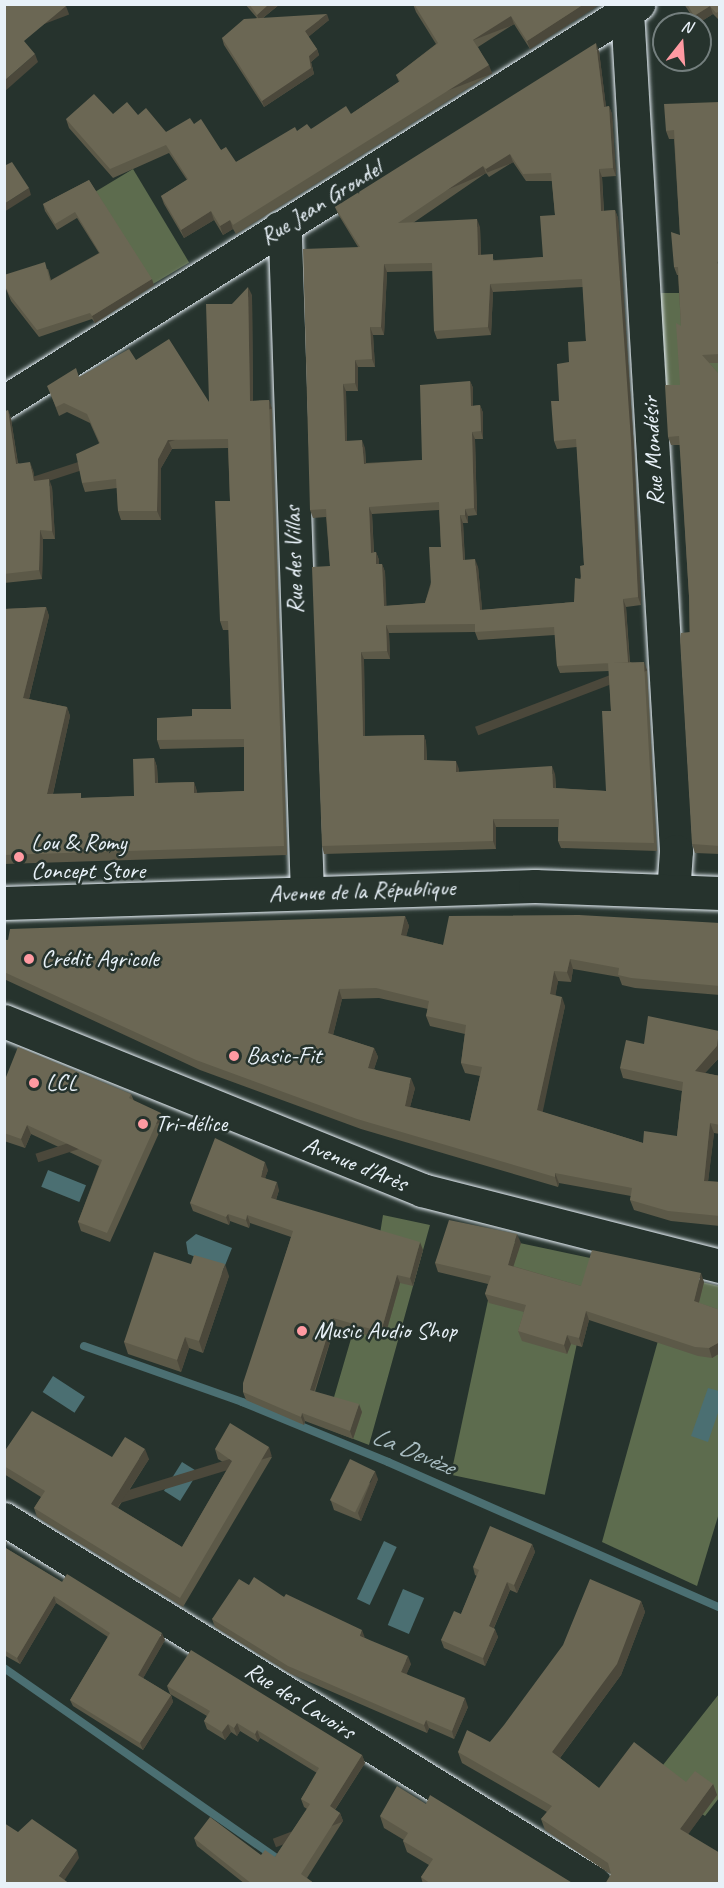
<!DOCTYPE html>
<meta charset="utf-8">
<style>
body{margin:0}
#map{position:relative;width:724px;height:1888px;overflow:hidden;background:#26332d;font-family:Caveat,sans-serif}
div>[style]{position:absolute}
.green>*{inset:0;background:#5d6c4e;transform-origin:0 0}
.water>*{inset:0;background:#4b6f72;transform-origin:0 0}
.stream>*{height:8px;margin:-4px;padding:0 4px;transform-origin:4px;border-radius:4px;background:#4b6f72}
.roads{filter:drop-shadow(0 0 2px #e8f1f8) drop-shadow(0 0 2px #e8f1f8)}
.street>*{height:33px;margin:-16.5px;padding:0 16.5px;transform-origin:16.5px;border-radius:16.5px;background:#26332d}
.secondary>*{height:33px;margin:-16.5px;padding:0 16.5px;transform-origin:16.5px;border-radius:16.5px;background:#26332d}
.wall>*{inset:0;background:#5c5948}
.shaded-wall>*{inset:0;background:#4b483b;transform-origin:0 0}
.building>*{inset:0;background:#6b6754;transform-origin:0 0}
.dots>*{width:16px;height:16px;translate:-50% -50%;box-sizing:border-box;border:3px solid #26332d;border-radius:50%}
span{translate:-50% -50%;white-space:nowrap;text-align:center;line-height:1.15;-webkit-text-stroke:5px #26332d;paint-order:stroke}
.street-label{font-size:24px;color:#e8f1f8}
.poi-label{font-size:24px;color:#e8f1f8}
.left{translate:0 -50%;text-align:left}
.water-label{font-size:26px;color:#a9bdc2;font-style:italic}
.frame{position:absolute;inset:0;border:6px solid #e8f1f8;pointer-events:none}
.north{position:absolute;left:652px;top:12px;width:60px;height:60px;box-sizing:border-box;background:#26332d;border:2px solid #747f7e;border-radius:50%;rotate:17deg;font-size:16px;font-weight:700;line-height:24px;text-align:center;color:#e8f1f8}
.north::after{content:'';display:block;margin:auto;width:21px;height:27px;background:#ff9aa2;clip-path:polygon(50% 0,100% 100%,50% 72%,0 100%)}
</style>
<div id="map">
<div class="green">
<i style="left:133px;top:169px;width:109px;height:44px;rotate:59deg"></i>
<i style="left:719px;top:293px;width:98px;height:62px;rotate:90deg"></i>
<i style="clip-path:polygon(383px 1215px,430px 1225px,369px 1445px,325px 1428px,378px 1246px)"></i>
<i style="left:501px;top:1239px;width:96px;height:241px;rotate:12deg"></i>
<i style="clip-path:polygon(676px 1276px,719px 1286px,719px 1513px,697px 1586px,602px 1542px)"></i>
<i style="clip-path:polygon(719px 1694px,719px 1798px,705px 1816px,683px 1801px,620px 1879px,588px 1860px)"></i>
</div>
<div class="water">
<i style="left:48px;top:1170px;width:41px;height:18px;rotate:22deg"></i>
<i style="clip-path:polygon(196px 1234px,232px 1248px,224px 1268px,188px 1254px,186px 1242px)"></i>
<i style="left:53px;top:1376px;width:38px;height:19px;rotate:33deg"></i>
<i style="clip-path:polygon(708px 1388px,719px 1391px,720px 1407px,708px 1442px,691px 1436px)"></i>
<i style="left:182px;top:1462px;width:19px;height:34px;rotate:32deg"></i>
<i style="left:384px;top:1541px;width:14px;height:64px;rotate:25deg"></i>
<i style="left:403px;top:1589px;width:23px;height:39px;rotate:23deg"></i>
</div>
<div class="stream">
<i style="left:84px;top:1346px;width:168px;rotate:19.5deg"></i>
<i style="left:242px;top:1402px;width:158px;rotate:22.3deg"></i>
<i style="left:388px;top:1462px;width:363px;rotate:23.7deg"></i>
<i style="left:4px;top:1668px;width:330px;rotate:34.9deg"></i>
</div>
<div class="roads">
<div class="street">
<i style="left:627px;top:11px;width:841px;rotate:86.66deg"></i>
<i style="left:676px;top:851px;width:39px;rotate:94deg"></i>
<i style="left:279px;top:228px;width:12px;rotate:59deg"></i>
<i style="left:285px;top:238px;width:655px;rotate:88.08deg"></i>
<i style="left:4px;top:402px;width:749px;rotate:-32.12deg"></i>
<i style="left:4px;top:1519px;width:695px;rotate:31.66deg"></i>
</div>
<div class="secondary">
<i style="left:4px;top:903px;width:531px;rotate:-1.83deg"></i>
<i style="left:535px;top:886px;width:185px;rotate:2.2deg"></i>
<i style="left:4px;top:1021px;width:451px;rotate:22deg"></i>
<i style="left:422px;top:1190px;width:308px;rotate:14.3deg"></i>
</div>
</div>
<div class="wall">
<i style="clip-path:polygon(245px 4px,280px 4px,263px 18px,329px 20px,308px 37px,317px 49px,319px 55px,311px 62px,314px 74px,264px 107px,224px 45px,222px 38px,257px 18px)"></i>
<i style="clip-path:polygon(413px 4px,600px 4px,530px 49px,514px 24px,478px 47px,492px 73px,236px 234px,233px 229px,223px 235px,214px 220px,184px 238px,164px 204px,161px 196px,187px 180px,169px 153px,113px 178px,69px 128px,66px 119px,113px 114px,138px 115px,166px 132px,194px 124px,221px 150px,236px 162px,297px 131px,311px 129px,351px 114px,399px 82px,396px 75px,436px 44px,416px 12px)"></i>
<i style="clip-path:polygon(684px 4px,720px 4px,720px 21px,713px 14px,697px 24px)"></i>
<i style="clip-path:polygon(evenodd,599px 51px,606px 107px,609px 106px,612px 114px,616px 176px,602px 177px,604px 211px,615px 210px,618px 218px,634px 448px,641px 605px,626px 607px,630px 662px,647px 670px,657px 851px,561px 848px,558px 841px,558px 827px,496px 827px,496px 849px,324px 854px,322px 846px,330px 566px,326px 517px,313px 518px,310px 510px,358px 247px,338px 214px,335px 207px,599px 51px,513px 162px,526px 181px,552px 181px,555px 215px,543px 257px,495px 260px,481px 255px,480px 227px,413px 223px,486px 173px,489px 177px,513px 162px,599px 51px,433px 271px,434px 331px,437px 339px,491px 335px,493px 292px,583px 287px,586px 341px,569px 362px,559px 401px,554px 441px,557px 449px,577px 447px,584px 565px,574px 602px,482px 610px,478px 567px,465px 560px,463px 523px,468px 523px,468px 516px,477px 515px,475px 439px,483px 439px,483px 413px,480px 405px,473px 406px,473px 388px,470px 381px,422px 460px,366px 463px,365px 448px,347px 441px,346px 391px,358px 391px,358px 367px,375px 367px,373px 335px,384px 335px,387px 272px,433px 271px,599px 51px,439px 510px,441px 547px,425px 603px,386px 606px,385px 572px,382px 564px,379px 564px,379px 560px,376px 552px,374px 552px,372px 514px,439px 510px,599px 51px,475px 632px,478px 640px,555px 635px,557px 666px,560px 673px,609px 671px,611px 711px,606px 791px,556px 788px,555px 774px,459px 772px,459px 769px,427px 760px,426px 742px,424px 735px,365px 736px,364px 659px,390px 659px,389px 633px,475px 632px)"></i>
<i style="clip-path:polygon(720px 102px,720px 363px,709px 363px,720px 375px,720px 854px,695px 853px,692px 844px,689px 596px,680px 445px,671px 445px,668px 437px,680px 385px,681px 326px,678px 275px,677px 275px,674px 267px,680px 235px,674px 139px,669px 139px,666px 131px)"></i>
<i style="clip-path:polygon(89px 180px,154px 285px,95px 323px,92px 319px,39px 337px,11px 301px,4px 284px,48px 269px,51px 280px,99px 253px,77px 218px,57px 230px,45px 211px,43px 204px)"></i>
<i style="clip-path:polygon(252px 295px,253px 401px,269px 400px,272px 409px,287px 855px,4px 864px,4px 609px,46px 607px,49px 616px,29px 699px,67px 707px,70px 716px,53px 794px,82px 798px,134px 796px,154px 758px,157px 767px,158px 783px,194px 782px,197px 793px,244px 791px,244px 747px,160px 749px,157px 740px,192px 716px,231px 709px,229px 630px,223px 630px,220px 621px,230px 501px,228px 448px,172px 449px,161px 468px,161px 520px,121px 520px,118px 511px,117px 488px,85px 492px,82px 483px,99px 443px,90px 423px,67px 412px,59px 416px,51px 395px,79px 377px,136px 360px,209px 402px,232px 304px)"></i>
<i style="clip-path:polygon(8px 410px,11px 419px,18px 463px,33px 470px,35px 481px,52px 487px,55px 539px,43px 539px,42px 579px,4px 583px,4px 412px)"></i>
<i style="clip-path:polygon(evenodd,405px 916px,409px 926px,406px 936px,443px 945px,720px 923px,720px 995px,635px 988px,622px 985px,619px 977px,573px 969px,571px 982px,558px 981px,555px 995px,565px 1006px,542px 1112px,643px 1143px,677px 1136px,682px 1091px,623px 1078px,620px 1068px,644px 1044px,719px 1031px,720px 1057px,705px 1073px,720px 1076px,720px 1134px,714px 1133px,708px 1181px,720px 1182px,720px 1226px,671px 1221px,634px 1210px,630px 1200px,631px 1196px,559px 1183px,558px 1187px,361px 1129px,200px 1070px,6px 980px,4px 977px,4px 940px,405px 916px,379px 998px,428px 1009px,426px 1016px,430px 1026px,465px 1034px,461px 1063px,465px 1073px,480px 1076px,470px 1121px,410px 1107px,415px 1088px,374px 1069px,378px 1057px,374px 1048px,333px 1035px,342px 999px,379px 998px)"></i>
<i style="clip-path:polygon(4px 1082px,131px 1094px,134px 1101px,164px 1122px,110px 1242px,81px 1231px,78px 1222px,99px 1166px,31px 1134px,25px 1148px,4px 1141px)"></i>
<i style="clip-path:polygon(268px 1170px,265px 1178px,279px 1190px,276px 1200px,423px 1250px,413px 1286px,400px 1283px,384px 1340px,335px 1326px,315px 1392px,362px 1412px,353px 1439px,305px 1421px,304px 1425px,246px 1400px,243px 1392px,291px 1237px,250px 1223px,249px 1228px,230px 1221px,229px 1225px,193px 1211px,190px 1203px)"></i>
<i style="clip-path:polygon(521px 1243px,513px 1266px,581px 1286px,704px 1282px,699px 1303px,720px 1310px,720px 1353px,712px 1358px,698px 1356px,589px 1320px,582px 1347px,571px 1344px,567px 1354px,522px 1341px,518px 1331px,524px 1312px,489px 1303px,485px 1294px,488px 1284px,438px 1272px,435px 1263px)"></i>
<i style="clip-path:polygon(191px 1264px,229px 1276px,203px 1353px,189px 1348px,181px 1372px,128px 1354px,124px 1342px)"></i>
<i style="clip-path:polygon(215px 1449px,272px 1457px,183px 1607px,37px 1517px,34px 1508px,41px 1497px,4px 1474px,4px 1452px,149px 1459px,118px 1508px,182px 1547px,229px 1466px,218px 1459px)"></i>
<i style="clip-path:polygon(378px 1479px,361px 1521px,334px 1510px,331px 1501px)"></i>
<i style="clip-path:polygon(532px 1544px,535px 1552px,517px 1593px,510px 1590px,494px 1628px,498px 1637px,485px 1666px,444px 1648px,441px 1640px,461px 1614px,477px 1576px,475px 1575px,473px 1567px)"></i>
<i style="clip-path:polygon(4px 1547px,62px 1582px,165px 1640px,143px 1678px,171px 1695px,173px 1702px,143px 1750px,73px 1706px,70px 1700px,108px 1637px,56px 1603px,20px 1664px,4px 1655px)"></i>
<i style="clip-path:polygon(249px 1585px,284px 1597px,365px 1638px,411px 1664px,406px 1674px,468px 1707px,454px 1739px,429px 1728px,427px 1733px,291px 1674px,215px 1627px,212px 1619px)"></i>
<i style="clip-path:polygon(641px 1601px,645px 1612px,621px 1675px,560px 1758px,599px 1788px,686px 1782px,713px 1784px,717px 1795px,688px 1834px,610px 1874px,545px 1830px,541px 1819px,547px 1812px,462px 1763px,458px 1752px,490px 1742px)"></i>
<i style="clip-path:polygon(167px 1686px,362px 1755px,365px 1763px,335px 1810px,340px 1813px,343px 1821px,307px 1878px,315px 1884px,245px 1884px,197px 1846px,194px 1838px,261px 1855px,275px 1857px,307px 1809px,304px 1807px,301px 1799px,317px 1773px,260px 1738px,258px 1742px,240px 1731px,237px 1736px,231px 1732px,225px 1740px,207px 1729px,204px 1721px,207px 1716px,170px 1694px)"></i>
<i style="clip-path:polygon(426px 1804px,574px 1884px,423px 1884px,421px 1877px,429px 1865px,407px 1852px,403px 1841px,404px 1840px,384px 1828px,380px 1816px)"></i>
</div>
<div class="shaded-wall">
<i style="clip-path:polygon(269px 4px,280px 4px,259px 21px,257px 15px)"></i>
<i style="clip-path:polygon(584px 4px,600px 4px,530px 49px,527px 41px)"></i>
<i style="left:66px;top:6px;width:9px;height:55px;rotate:69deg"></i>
<i style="clip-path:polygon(710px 6px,713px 14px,697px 24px,694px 16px)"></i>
<i style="clip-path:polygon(327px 14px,329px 20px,307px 38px,305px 31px)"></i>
<i style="left:511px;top:16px;width:9px;height:45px;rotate:69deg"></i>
<i style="clip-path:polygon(596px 43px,599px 51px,607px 115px,604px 107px)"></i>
<i style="clip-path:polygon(317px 49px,319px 55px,311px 62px,314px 74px,264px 107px,262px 101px,309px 56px)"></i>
<i style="clip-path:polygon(35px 54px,38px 62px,4px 92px,4px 81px)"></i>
<i style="left:489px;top:65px;width:9px;height:302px;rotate:69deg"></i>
<i style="clip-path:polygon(609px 106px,612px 114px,616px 176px,613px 168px)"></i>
<i style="left:510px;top:154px;width:9px;height:28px;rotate:69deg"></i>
<i style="left:483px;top:166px;width:8px;height:102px;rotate:67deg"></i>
<i style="clip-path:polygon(599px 169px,602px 177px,604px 219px,601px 211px)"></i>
<i style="clip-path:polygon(29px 188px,31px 195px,4px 212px,4px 204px)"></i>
<i style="clip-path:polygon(615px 210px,618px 218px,634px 448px,641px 605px,638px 597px)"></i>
<i style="clip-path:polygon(211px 211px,214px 220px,184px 238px,181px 230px)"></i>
<i style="clip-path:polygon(477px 219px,480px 227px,481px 262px,478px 255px)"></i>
<i style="clip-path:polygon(230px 220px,233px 229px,223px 235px,220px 226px)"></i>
<i style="clip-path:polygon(384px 264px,387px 272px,384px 335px,381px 327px)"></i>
<i style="clip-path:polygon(152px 279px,154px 285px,95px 323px,92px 316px)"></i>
<i style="clip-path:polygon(490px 284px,493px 292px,491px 335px,488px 327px)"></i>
<i style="clip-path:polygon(248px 287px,252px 295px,253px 410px,250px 401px)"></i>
<i style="clip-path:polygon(370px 327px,373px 335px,375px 367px,372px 359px)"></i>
<i style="clip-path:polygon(355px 360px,358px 367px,358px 391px,355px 383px)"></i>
<i style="clip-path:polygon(470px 381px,473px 388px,473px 413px,471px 406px)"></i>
<i style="clip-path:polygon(343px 384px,346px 391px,347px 449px,345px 441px)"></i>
<i style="left:269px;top:400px;width:9px;height:446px;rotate:72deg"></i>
<i style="clip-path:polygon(480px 405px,483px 413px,483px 439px,481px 431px)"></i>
<i style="clip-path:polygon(8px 410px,11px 419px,19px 472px,16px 464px)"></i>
<i style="clip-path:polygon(472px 432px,475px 439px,477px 515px,474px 508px)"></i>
<i style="clip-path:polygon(168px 440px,172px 449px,161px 468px,161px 520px,157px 511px,158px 459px)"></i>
<i style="clip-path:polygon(362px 440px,365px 448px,366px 471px,364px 464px)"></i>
<i style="clip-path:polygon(30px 462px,33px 470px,37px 490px,34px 481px)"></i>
<i style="clip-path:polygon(49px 479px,52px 487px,55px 539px,52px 531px)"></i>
<i style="clip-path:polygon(369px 507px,372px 514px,374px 560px,371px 553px)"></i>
<i style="clip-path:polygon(465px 509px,468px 516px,468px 523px,465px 515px)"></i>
<i style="clip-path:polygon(460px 515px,463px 523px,465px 567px,463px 560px)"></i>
<i style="clip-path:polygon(40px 530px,43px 539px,42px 579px,39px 570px)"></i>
<i style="clip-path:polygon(376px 552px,379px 560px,379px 572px,376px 564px)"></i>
<i style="clip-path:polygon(475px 559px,478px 567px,483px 618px,480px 610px)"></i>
<i style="clip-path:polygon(382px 564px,385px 572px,387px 614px,384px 606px)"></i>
<i style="clip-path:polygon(623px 599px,626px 607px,630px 670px,628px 662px)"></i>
<i style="clip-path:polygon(46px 607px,49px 616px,27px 707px,23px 698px)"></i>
<i style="clip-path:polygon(386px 625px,389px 633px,390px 659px,387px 651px)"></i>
<i style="clip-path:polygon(361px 652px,364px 659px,365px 744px,363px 736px)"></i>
<i style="left:644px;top:662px;width:9px;height:181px;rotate:69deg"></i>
<i style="clip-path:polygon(67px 707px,70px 716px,51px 802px,47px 794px)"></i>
<i style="clip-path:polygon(424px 735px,426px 742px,427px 768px,424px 760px)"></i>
<i style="clip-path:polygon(154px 758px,157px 767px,158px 792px,155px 783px)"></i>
<i style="clip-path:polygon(456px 761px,459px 769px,459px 780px,456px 772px)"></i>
<i style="clip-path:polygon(552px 766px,555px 774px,556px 796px,553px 788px)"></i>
<i style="clip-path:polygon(194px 782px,197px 791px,198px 802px,194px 793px)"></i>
<i style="clip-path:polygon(493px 819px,496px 827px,496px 849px,493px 841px)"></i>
<i style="clip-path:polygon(405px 916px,409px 926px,404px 945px,401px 935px)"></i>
<i style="clip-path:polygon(570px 959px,573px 969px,571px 982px,567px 972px)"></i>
<i style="clip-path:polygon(554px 971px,558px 981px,554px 1004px,550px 994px)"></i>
<i style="clip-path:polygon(339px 989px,342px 999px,331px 1043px,328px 1033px)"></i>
<i style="clip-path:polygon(562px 997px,565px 1006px,541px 1120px,537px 1110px)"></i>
<i style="clip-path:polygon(719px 1031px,720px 1057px,698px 1080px,695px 1071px)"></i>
<i style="clip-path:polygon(374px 1048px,378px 1057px,371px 1078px,368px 1068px)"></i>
<i style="clip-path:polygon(411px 1078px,415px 1088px,408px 1115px,405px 1106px)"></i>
<i style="left:161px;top:1113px;width:9px;height:132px;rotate:72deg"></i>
<i style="clip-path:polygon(710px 1123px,714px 1133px,707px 1191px,704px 1181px)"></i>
<i style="clip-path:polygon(27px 1125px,31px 1134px,25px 1148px,21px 1139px)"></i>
<i style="clip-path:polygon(265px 1162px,268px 1170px,263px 1184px,261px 1177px)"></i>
<i style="clip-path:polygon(555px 1173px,559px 1183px,558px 1187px,555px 1177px)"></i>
<i style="clip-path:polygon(277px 1182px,279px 1190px,274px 1206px,271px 1198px)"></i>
<i style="clip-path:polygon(228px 1214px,230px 1221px,229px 1225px,226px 1217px)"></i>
<i style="clip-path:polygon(247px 1215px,250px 1223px,249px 1228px,246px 1220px)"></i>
<i style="clip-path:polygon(517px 1234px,521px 1243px,511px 1274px,508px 1265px)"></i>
<i style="clip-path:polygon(420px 1242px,423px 1250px,413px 1286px,410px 1278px)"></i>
<i style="clip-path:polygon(225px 1264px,229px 1276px,203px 1353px,199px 1341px)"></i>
<i style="clip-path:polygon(701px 1273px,704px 1282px,697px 1310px,694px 1301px)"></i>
<i style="clip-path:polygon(397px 1275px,400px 1283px,384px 1340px,381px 1332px)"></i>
<i style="clip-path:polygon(586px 1311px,589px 1320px,582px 1347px,579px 1338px)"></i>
<i style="clip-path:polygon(333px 1318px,335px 1326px,312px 1398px,310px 1390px)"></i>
<i style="clip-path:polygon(567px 1335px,571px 1344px,567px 1354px,564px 1345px)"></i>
<i style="clip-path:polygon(185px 1337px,189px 1348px,181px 1372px,177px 1360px)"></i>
<i style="clip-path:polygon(718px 1343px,720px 1347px,720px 1353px,712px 1358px,709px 1348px)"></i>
<i style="clip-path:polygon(359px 1404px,362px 1412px,353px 1439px,350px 1431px)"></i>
<i style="clip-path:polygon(302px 1413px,305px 1421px,304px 1425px,301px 1417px)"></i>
<i style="left:269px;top:1447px;width:10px;height:175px;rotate:73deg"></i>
<i style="clip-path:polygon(145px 1449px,149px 1459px,114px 1513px,111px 1504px)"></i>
<i style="clip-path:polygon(375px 1471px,378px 1479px,361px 1521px,358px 1513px)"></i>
<i style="clip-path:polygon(4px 1536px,7px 1543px,4px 1547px)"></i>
<i style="clip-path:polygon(532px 1544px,535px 1552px,517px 1593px,514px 1585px)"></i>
<i style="clip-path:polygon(507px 1582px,510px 1590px,491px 1634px,489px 1626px)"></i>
<i style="clip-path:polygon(54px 1596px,56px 1603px,20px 1664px,17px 1658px)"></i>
<i style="clip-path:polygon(641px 1601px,645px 1612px,621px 1675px,556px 1763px,552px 1752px)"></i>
<i style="clip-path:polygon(495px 1629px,498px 1637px,485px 1666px,483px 1658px)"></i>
<i style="clip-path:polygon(362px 1630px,365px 1638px,360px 1636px)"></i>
<i style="clip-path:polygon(162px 1633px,165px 1640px,141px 1682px,138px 1675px)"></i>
<i style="clip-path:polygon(408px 1656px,411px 1664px,404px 1680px,401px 1672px)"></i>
<i style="clip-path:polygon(171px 1695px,173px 1702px,143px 1750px,140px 1743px)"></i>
<i style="clip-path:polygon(465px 1698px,468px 1707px,454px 1739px,452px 1731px)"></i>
<i style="clip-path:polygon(426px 1720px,429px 1728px,427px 1733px,424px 1725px)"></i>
<i style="clip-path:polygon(237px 1723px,240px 1731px,237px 1736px,234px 1728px)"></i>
<i style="clip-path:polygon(228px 1724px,231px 1732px,225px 1740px,222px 1732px)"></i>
<i style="clip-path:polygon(257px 1730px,260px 1738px,258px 1742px,255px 1734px)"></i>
<i style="clip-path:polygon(362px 1755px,365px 1763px,332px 1814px,330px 1806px)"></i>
<i style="clip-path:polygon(713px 1784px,717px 1795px,684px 1840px,680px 1829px)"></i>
<i style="left:340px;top:1813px;width:9px;height:72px;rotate:69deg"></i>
<i style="clip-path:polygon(77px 1850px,79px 1858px,62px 1884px,59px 1876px)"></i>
</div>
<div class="building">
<i style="clip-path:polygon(8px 4px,64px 4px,66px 6px,24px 41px,35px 54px,4px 81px,4px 8px)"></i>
<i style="clip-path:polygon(249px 4px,269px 4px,257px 15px)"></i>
<i style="clip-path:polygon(414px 4px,584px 4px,527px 41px,511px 16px,473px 40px,489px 65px,233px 225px,230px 220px,220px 226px,211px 211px,181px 230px,161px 196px,188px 179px,166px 145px,110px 169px,66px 119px,94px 94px,113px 114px,127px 102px,138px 115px,146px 108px,166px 132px,190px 118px,194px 124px,201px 119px,221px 150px,226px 147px,236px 162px,295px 127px,297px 131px,307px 124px,311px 129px,346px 106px,351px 114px,400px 81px,396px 75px,438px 43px)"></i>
<i style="clip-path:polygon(687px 4px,720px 4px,720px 11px,716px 13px,710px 6px,694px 16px)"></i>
<i style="clip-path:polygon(327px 14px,305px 31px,317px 49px,309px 56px,311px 68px,262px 101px,222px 38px,244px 19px)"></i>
<i style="clip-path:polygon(evenodd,596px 43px,604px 107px,609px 106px,613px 168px,599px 169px,601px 211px,615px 210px,631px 440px,638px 597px,623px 599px,628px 662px,557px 666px,554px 627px,475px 632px,475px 624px,386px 625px,387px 651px,361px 652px,363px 736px,424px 735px,424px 760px,456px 761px,456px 772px,552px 766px,553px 788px,606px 791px,602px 711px,611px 711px,608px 663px,644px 662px,654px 843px,558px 841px,559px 819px,493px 819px,493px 841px,322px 846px,312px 567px,330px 566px,326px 509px,310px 510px,303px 249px,360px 247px,335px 207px,596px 43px,510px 154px,523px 174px,551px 173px,555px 215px,540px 216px,543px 257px,493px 261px,493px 254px,478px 255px,477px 219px,398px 223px,483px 166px,486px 169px,510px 154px,596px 43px,432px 263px,434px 331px,488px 327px,490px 284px,582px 279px,586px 341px,568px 342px,569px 362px,557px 364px,559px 401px,551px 401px,554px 441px,576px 439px,584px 565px,580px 566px,581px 579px,575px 578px,574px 602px,480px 610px,475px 559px,463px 560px,460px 515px,465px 515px,465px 509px,474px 508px,472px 432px,481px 431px,480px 405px,471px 406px,470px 381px,420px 385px,422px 460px,364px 464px,362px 440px,345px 441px,343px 384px,355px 383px,355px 360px,372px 359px,370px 327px,381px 327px,384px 264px,432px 263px,596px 43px,439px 502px,441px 547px,429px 547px,431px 585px,425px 603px,384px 606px,382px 564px,376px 564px,376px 552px,371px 553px,369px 507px,439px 502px)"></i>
<i style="clip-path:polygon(720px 102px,720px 261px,717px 262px,720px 269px,720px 354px,702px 355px,720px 375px,720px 846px,692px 844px,680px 639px,681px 633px,690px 632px,689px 596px,679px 436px,668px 437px,665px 385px,680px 385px,676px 323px,681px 326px,678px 267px,674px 267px,671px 232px,680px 235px,674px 130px,666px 131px,664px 104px)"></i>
<i style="clip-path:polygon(12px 162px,29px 188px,4px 204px,4px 166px)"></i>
<i style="clip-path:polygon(89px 180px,152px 279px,92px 316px,90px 313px,37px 330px,9px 294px,4px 284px,4px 275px,45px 262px,50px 281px,100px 253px,75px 212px,55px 224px,43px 204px)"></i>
<i style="clip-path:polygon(248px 287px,250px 401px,269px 400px,284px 846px,4px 855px,4px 609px,46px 607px,23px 698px,67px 707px,47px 794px,81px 793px,81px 798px,134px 796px,133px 759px,154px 758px,155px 783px,194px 782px,194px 793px,244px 791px,244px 739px,157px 740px,157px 718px,192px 716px,192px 709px,231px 709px,228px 621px,220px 621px,215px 501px,230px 501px,228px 439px,168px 440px,158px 459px,157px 511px,118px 511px,116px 479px,82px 483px,76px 454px,100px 443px,87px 414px,64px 403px,56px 407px,47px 386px,76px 368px,79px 377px,129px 349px,136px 360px,169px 339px,209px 402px,206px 304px,232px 304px)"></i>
<i style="clip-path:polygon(8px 410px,16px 464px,30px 462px,34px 481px,49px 479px,52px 531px,40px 530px,39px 570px,4px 574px,4px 412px)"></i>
<i style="clip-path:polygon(evenodd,579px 915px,720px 923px,720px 986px,631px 978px,618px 975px,619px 968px,570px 959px,567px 972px,554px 971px,550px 994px,562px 997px,537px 1110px,643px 1143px,644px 1131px,677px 1136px,683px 1082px,620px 1068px,626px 1040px,644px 1044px,648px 1016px,719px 1031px,717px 1046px,695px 1071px,720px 1076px,720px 1125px,710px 1123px,704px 1181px,720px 1182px,720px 1216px,668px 1211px,630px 1200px,632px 1188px,555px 1173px,555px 1177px,357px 1119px,196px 1060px,4px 972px,4px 940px,8px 940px,10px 929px,405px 916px,401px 935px,443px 945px,449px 916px,579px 915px,376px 988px,429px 1001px,426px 1016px,466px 1025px,461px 1063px,482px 1067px,470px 1121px,405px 1106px,411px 1078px,368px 1068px,374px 1048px,328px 1033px,339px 989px,376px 988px)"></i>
<i style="clip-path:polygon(18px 1047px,131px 1094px,129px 1098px,161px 1113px,107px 1233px,78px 1222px,102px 1160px,27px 1125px,21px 1139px,4px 1133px,4px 1082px)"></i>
<i style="clip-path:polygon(215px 1138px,265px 1162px,261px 1177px,277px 1182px,271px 1198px,420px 1242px,410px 1278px,397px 1275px,381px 1332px,333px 1318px,310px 1390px,359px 1404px,350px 1431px,302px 1413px,301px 1417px,243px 1392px,243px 1383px,293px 1231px,247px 1215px,246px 1220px,228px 1214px,226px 1217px,190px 1203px)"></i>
<i style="clip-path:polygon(449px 1220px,517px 1234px,508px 1265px,581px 1286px,592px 1250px,701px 1273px,694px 1301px,720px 1310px,720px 1343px,718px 1343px,709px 1348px,695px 1347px,586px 1311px,579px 1338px,567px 1335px,564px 1345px,518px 1331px,526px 1305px,485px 1294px,491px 1276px,435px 1263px)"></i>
<i style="clip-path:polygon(154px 1252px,191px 1264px,194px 1255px,225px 1264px,199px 1341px,185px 1337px,177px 1360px,124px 1342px)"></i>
<i style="clip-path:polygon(32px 1411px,112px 1457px,125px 1437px,145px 1449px,111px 1504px,182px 1547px,232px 1461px,215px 1449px,230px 1423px,269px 1447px,180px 1598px,34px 1508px,45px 1491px,4px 1466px,4px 1452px)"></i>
<i style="left:350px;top:1459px;width:28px;height:46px;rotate:26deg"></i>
<i style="clip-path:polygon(490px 1526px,532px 1544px,514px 1585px,507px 1582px,489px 1626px,495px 1629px,483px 1658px,441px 1640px,454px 1611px,461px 1614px,479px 1570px,473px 1567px)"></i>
<i style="clip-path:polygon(4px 1547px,62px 1582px,67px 1574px,162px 1633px,138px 1675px,171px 1695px,140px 1743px,70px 1700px,110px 1633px,54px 1596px,17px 1658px,4px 1650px)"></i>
<i style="clip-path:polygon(254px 1577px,284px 1597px,286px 1594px,362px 1630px,360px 1636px,408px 1656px,401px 1672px,465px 1698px,452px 1731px,426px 1720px,424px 1725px,288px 1666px,212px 1619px,239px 1579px,249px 1585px)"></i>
<i style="clip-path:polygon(590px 1579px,641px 1601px,617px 1664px,552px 1752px,599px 1788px,634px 1742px,686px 1782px,695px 1771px,713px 1784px,680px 1829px,720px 1853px,720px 1884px,605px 1884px,611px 1874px,608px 1863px,541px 1819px,552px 1806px,458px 1752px,467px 1730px,490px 1742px,504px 1725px,563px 1645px)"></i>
<i style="clip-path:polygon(191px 1650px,362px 1755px,330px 1806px,340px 1813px,301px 1874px,315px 1884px,252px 1884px,194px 1838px,210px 1817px,261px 1855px,265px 1850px,275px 1857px,310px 1804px,301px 1799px,319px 1768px,257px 1730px,255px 1734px,237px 1723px,234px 1728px,228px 1724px,222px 1732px,204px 1721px,210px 1711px,167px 1686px)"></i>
<i style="clip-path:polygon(397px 1786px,426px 1804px,430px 1795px,574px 1884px,431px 1884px,421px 1877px,433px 1859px,403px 1841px,408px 1833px,380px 1816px)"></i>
<i style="clip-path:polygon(32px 1819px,77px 1850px,59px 1876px,70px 1884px,4px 1884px,4px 1823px,18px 1832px)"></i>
</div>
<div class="dots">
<i style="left:19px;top:857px;background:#ff9aa2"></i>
<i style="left:29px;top:959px;background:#ff9aa2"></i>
<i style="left:234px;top:1056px;background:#ff9aa2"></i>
<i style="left:34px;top:1083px;background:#ff9aa2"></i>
<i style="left:143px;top:1124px;background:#ff9aa2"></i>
<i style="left:302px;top:1331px;background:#ff9aa2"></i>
</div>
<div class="street-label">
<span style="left:321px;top:203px;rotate:-32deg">Rue Jean Grondel</span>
<span style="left:653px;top:451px;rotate:-93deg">Rue Mondésir</span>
<span style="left:294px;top:560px;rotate:-92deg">Rue des Villas</span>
<span style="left:362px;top:891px;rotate:-2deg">Avenue de la République</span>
<span style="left:355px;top:1164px;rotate:22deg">Avenue d'Arès</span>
<span style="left:300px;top:1701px;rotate:32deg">Rue des Lavoirs</span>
</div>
<div class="poi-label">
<span class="left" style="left:31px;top:857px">Lou &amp; Romy<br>Concept Store</span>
<span class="left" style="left:41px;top:959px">Crédit Agricole</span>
<span class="left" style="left:246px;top:1056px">Basic-Fit</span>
<span class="left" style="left:46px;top:1083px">LCL</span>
<span class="left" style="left:155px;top:1124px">Tri-délice</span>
<span class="left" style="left:314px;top:1331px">Music Audio Shop</span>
</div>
<div class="water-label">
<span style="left:413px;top:1451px;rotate:23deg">La Devèze</span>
</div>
<div class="frame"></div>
<div class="north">N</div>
</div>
